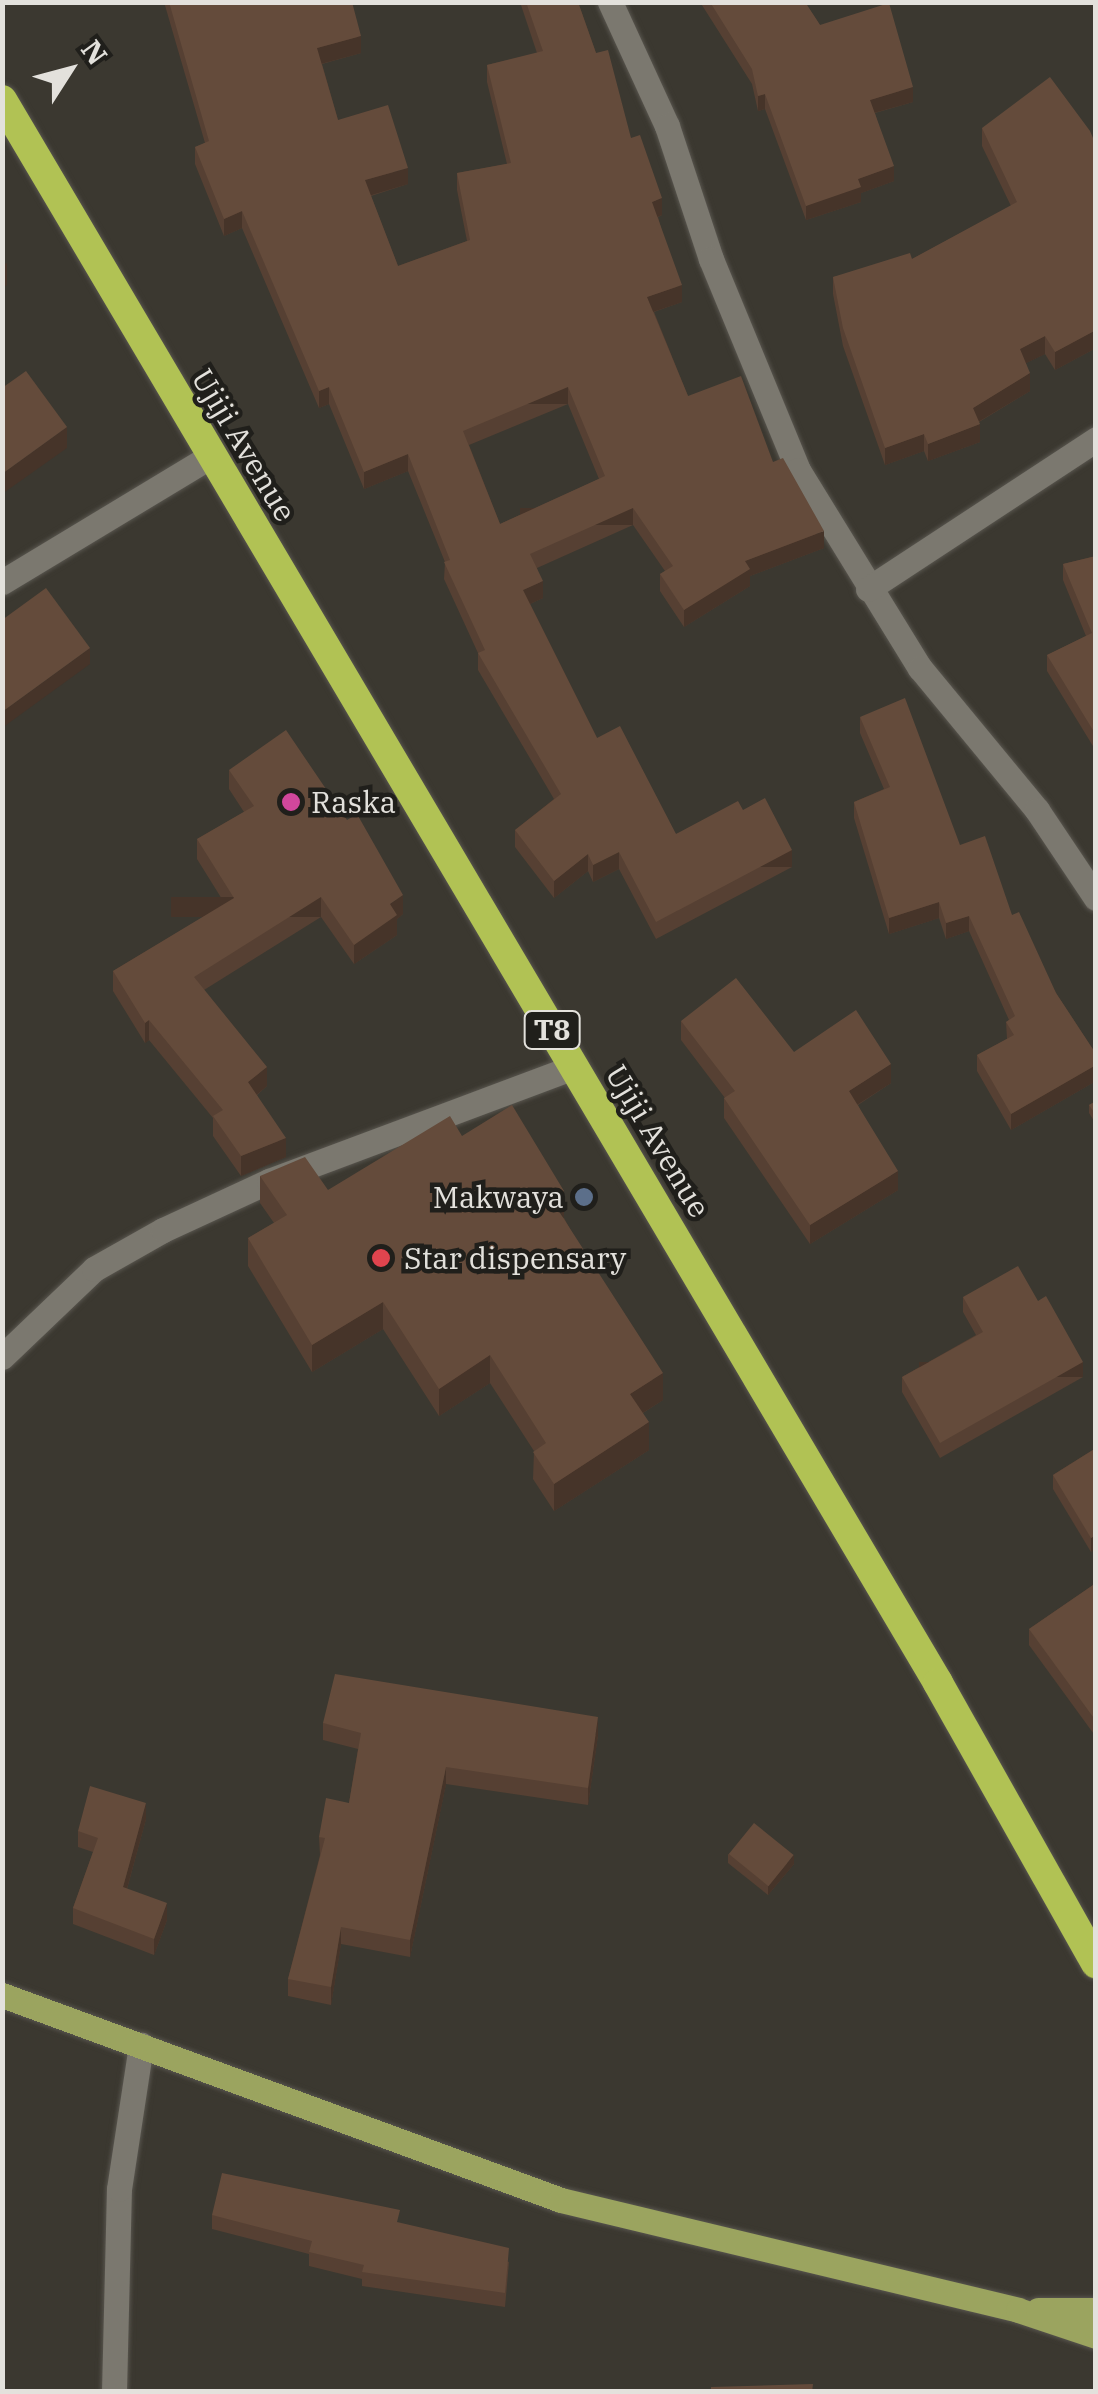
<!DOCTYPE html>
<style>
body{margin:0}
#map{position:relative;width:1098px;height:2394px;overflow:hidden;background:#3b3830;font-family:"IBM Plex Serif",serif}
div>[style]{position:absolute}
.roads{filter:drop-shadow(0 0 2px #58554e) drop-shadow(0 0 2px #58554e)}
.minor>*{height:25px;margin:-12.5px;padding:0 12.5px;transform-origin:12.5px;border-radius:12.5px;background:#7b786f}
.major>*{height:25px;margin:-12.5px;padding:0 12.5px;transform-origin:12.5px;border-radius:12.5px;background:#9ba45f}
.highway>*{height:30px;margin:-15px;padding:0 15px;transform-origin:15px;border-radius:15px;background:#b1c254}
.wall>*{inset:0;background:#564033}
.shaded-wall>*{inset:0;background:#463429;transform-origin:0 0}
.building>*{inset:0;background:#644b3b;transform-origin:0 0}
.dots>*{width:28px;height:28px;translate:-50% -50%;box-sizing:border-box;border:5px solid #201f1b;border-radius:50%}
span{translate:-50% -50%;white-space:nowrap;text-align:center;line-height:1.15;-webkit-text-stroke:9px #201f1b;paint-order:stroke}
.shield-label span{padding:2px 8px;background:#201f1b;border:2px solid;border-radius:8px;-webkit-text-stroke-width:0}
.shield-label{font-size:28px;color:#e3e1dc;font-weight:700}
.street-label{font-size:30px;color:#e3e1dc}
.poi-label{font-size:30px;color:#e3e1dc}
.left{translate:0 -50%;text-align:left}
.right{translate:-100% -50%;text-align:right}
.frame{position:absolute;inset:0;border:5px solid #e3e1dc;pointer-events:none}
.north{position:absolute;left:20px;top:20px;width:100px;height:100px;-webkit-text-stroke:8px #201f1b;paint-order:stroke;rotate:54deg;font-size:28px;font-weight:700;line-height:40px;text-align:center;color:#e3e1dc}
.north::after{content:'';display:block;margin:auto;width:35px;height:45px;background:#e3e1dc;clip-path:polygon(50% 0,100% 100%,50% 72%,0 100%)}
</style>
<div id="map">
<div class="roads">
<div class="minor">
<i style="left:610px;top:2px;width:136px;rotate:65.3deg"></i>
<i style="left:667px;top:126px;width:140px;rotate:71.7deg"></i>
<i style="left:711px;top:259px;width:228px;rotate:67.6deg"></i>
<i style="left:798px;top:470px;width:233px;rotate:58.4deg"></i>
<i style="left:920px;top:668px;width:184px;rotate:50.5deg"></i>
<i style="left:1037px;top:810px;width:106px;rotate:56.2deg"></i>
<i style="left:2px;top:582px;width:242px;rotate:-31.1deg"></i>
<i style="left:868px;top:589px;width:273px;rotate:-33.3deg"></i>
<i style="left:2px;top:1357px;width:127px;rotate:-43.7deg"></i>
<i style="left:94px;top:1269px;width:79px;rotate:-29.5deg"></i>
<i style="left:163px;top:1230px;width:117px;rotate:-24.8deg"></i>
<i style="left:269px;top:1181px;width:326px;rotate:-20.5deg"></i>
<i style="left:114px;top:2392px;width:203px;rotate:-88.6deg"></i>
<i style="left:119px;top:2189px;width:146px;rotate:-81.3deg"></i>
</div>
<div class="major">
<i style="left:2px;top:1995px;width:595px;rotate:20.14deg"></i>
<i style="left:561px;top:2200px;width:470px;rotate:13.5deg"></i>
<i style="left:1018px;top:2310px;width:82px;rotate:18.4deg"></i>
<i style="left:1038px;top:2310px;width:58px"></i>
</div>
<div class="highway">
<i style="left:2px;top:100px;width:1839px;rotate:59.4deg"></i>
<i style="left:938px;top:1683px;width:322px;rotate:60.6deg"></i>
</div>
</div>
<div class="wall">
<i style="clip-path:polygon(evenodd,164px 2px,352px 2px,361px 53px,322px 64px,338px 120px,408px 184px,371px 196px,398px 266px,467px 241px,457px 190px,457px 173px,507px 164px,487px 82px,487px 65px,537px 53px,520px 2px,578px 2px,596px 53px,662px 215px,658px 217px,682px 302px,654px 312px,688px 396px,773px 462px,824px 548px,750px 576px,750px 586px,684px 627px,660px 591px,660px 574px,665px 571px,633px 525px,537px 568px,543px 598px,530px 604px,597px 738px,676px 834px,743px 810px,792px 867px,656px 939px,619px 869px,593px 882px,588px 871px,554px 898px,515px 847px,515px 830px,554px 799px,478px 670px,478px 653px,444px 579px,445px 562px,408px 471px,364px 489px,329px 404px,319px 408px,242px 228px,224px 236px,195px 164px,195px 147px,205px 143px,164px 2px,568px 404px,599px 479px,500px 524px,469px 445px,568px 404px)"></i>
<i style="clip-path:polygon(700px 2px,805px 2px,820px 25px,913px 102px,875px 113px,894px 181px,861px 193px,861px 202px,806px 220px,765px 109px,758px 111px,752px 84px)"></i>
<i style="clip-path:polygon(982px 128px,1096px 145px,1096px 348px,1055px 370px,1045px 354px,1026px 363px,1030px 391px,979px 422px,980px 442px,928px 461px,924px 451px,885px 465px,843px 346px,833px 294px,833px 277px,912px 259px,1011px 206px,982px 146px)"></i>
<i style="clip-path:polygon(1096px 556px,1096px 751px,1047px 671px,1047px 655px,1086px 636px,1063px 580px,1063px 564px)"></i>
<i style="clip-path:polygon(860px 717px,1012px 915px,1056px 993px,1096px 1054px,1096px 1081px,1011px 1130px,977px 1071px,977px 1055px,1007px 1039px,1006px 1022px,1009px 1020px,969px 931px,946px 939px,939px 918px,889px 934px,854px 818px,854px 802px,884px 789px,860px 733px)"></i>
<i style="clip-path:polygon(229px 770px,403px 914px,397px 919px,397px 935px,354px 964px,321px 917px,204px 990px,267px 1086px,257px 1095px,286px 1157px,241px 1176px,213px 1136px,213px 1118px,149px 1040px,145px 1043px,113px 991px,113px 971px,225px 904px,197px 859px,197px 839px,244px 812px,229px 789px)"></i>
<i style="clip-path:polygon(681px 1021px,794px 1052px,891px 1083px,858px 1105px,898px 1190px,810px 1244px,724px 1118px,724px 1098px,725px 1098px,681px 1040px)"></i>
<i style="clip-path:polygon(1096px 1101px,1096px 1124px,1089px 1113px,1089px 1105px)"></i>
<i style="clip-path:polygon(462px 1136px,564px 1218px,663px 1400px,643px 1413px,649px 1450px,554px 1511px,533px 1479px,534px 1451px,490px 1383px,439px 1416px,383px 1329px,312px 1372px,248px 1266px,248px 1238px,274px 1223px,260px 1203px,260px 1176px,328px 1190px)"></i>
<i style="clip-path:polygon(963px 1297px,1038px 1301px,1083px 1377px,940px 1458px,902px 1392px,902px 1377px,976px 1335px,963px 1312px)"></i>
<i style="clip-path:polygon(1096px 1448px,1096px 1549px,1091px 1552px,1053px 1489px,1053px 1475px)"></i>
<i style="clip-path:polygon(1096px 1583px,1096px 1737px,1029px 1645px,1029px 1629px)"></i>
<i style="clip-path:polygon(323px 1723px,598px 1735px,588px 1805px,446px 1784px,410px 1957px,341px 1944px,331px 2005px,288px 1996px,288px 1979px,320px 1855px,319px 1837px,349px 1803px,358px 1749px,323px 1740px)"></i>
<i style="clip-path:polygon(146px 1819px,127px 1889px,167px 1920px,154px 1955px,73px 1924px,73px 1908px,93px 1852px,78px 1847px,78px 1831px)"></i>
<i style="clip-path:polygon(728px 1854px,794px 1864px,768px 1895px,728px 1863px)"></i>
<i style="clip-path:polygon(212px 2215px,400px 2223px,509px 2262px,505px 2307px,362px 2286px,362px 2279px,309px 2266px,309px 2254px,212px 2229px)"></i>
</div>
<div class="shaded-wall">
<i style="clip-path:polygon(361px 36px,361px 53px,317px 65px,317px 48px)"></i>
<i style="clip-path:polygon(913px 87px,913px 102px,870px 114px,870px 100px)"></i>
<i style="clip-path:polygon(765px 94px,765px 109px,758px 111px,758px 96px)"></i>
<i style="clip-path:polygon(894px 166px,894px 181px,861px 193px,861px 202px,806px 220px,806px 206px,858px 179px)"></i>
<i style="clip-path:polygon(408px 168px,408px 184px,365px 197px,365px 180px)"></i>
<i style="clip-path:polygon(662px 198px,662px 215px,652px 219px,652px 202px)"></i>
<i style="clip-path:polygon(242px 211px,242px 228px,224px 236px,224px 219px)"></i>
<i style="clip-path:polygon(7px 263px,7px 285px,2px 288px,2px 265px)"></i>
<i style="clip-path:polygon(682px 285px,682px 302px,647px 314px,647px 297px)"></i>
<i style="clip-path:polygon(1096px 330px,1096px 348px,1055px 370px,1055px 352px)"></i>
<i style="clip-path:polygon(1045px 336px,1045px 354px,1020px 366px,1020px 349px)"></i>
<i style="clip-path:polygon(1030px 373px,1030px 391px,973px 425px,973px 408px)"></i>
<i style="clip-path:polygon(329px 387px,329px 404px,319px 408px,319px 391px)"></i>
<i style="left:568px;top:387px;width:17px;height:114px;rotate:90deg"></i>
<i style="clip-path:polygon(980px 424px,980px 442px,928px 461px,928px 444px)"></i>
<i style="clip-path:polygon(67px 427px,67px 448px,2px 494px,2px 474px)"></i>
<i style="clip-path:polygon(924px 434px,924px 451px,885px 465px,885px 448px)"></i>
<i style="clip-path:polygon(408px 454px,408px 471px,364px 489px,364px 472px)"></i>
<i style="left:633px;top:508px;width:17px;height:113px;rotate:90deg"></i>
<i style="clip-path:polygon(824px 531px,824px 548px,750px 576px,750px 586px,684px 627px,684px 610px,745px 561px)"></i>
<i style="clip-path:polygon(543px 581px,543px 598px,523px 607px,523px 590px)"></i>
<i style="clip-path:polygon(90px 648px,90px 664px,2px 728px,2px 712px)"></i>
<i style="left:792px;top:850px;width:17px;height:154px;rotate:90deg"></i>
<i style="clip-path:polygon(619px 852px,619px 869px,593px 882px,593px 865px)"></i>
<i style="clip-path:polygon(588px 854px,588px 871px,554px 898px,554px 881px)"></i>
<i style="clip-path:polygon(403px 895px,403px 914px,397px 919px,397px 935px,354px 964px,354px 945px,390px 904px)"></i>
<i style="left:321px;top:897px;width:20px;height:150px;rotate:90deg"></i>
<i style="clip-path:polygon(939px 902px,939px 918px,889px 934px,889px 918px)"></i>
<i style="clip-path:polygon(969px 916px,969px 931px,946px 939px,946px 923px)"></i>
<i style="clip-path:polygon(149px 1020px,149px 1040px,145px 1043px,145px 1023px)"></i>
<i style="clip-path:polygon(891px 1064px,891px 1083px,849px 1110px,849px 1091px)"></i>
<i style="clip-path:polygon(1096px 1065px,1096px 1081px,1011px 1130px,1011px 1114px)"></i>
<i style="clip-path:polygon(267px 1067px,267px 1086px,248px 1102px,248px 1082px)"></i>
<i style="clip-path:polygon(286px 1138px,286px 1157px,241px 1176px,241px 1156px)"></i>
<i style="clip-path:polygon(898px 1171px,898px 1190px,810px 1244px,810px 1225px)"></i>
<i style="clip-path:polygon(564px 1191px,564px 1218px,551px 1199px)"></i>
<i style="clip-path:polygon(383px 1302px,383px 1329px,312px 1372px,312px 1345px)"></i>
<i style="clip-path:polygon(490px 1355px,490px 1383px,439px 1416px,439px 1389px)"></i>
<i style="left:1083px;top:1362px;width:15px;height:164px;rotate:90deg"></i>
<i style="clip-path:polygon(663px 1373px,663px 1400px,630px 1421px,630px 1394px)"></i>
<i style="clip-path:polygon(649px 1422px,649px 1450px,554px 1511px,554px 1484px)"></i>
<i style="clip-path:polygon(1096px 1535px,1096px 1549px,1091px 1552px,1091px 1538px)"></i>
<i style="clip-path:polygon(598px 1717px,598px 1735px,588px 1805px,588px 1788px)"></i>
<i style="clip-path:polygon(446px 1767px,446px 1784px,410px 1957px,410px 1940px)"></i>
<i style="clip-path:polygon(146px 1803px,146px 1819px,123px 1903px,123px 1887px)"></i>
<i style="clip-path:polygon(794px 1855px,794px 1864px,768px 1895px,768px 1886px)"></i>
<i style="clip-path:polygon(167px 1903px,167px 1920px,154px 1955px,154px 1939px)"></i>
<i style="clip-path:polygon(341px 1927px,341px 1944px,331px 2005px,331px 1987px)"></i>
</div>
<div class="building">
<i style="clip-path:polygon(evenodd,169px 2px,352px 2px,361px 36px,317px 48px,338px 120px,388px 105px,408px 168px,365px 180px,398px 266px,470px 240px,457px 173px,511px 163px,487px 65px,543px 51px,526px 2px,578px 2px,596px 53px,608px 50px,631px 138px,640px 135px,662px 198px,652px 202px,682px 285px,647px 297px,688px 396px,741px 376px,773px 462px,783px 458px,824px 531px,745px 561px,750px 569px,684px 610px,660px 574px,673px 566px,633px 508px,530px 554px,543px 581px,523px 590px,597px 738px,620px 726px,676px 834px,738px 801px,743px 810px,765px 798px,792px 850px,656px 922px,619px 852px,593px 865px,588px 854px,554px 881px,515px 830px,561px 794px,478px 653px,485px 650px,444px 562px,450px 560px,408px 454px,364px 472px,329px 387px,319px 391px,242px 211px,224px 219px,195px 147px,209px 141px,169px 2px,568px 387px,605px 476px,500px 524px,463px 431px,568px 387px)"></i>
<i style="clip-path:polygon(710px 2px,805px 2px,820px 25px,889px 3px,913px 87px,870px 100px,894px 166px,858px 179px,861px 187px,806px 206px,765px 94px,758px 96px,752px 69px)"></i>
<i style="clip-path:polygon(1050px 77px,1090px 131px,1096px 145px,1096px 330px,1055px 352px,1045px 336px,1020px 349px,1030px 373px,973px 408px,980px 424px,928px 444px,924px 434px,885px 448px,843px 328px,833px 277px,910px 253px,912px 259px,1017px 202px,982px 128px)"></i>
<i style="clip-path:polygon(26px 371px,67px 427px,2px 474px,2px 388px)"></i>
<i style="clip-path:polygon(1096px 556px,1096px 735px,1047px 655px,1092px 633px,1063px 564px)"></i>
<i style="clip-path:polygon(46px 588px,90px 648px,2px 712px,2px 620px)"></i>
<i style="clip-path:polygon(905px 698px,960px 845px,985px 836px,1012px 915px,1019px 912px,1056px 993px,1096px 1054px,1096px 1065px,1011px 1114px,977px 1055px,1014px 1035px,1006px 1022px,1015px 1016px,969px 916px,946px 923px,939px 902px,889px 918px,854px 802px,890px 787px,860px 717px)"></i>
<i style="clip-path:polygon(286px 730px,347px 820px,357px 814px,403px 895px,390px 904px,397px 915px,354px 945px,321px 897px,194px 977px,267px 1067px,248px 1082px,286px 1138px,241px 1156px,213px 1116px,223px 1110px,149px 1020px,145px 1023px,113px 971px,234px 898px,197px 839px,254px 806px,229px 770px)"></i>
<i style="clip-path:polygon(736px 978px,794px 1052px,856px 1010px,891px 1064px,849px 1091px,898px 1171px,810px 1225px,724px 1098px,735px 1091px,681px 1021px)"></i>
<i style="clip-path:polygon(1096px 1101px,1096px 1115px,1089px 1105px)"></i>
<i style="clip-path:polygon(512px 1105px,564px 1191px,551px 1199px,663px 1373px,630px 1394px,649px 1422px,554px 1484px,533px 1452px,546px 1443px,490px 1355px,439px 1389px,383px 1302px,312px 1345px,248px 1238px,287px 1215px,260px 1176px,305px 1157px,328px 1190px,450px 1116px,462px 1136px)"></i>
<i style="clip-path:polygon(1018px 1266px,1038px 1301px,1046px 1296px,1083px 1362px,940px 1443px,902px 1377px,983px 1332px,963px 1297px)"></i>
<i style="clip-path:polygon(1096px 1448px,1096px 1535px,1091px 1538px,1053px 1475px)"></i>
<i style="clip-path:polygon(1096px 1583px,1096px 1721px,1029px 1629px)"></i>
<i style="clip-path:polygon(335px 1674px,598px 1717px,588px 1788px,446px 1767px,410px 1940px,341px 1927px,331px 1987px,288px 1979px,325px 1838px,319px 1837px,326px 1798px,349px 1803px,361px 1733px,323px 1723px)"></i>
<i style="clip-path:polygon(90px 1786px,146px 1803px,123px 1887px,167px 1903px,154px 1939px,73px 1908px,98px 1838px,78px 1831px)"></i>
<i style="left:754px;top:1823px;width:51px;height:40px;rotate:39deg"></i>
<i style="clip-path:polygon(222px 2173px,400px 2210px,397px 2222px,509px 2248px,505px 2293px,362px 2272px,364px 2265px,309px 2252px,312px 2241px,212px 2215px)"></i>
<i style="clip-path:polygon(813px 2384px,812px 2392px,711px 2392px,711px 2387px)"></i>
</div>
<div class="dots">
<i style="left:291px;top:802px;background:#d1479c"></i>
<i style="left:584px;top:1197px;background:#5c6f8a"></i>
<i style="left:381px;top:1258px;background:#e0444e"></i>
</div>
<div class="shield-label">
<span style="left:552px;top:1030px">T8</span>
</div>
<div class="street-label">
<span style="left:244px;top:445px;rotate:59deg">Ujiji Avenue</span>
<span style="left:658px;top:1141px;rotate:59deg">Ujiji Avenue</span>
</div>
<div class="poi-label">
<span class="left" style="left:311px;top:802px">Raska</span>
<span class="right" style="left:564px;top:1197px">Makwaya</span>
<span class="left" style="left:404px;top:1258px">Star dispensary</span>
</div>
<div class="frame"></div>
<div class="north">N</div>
</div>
